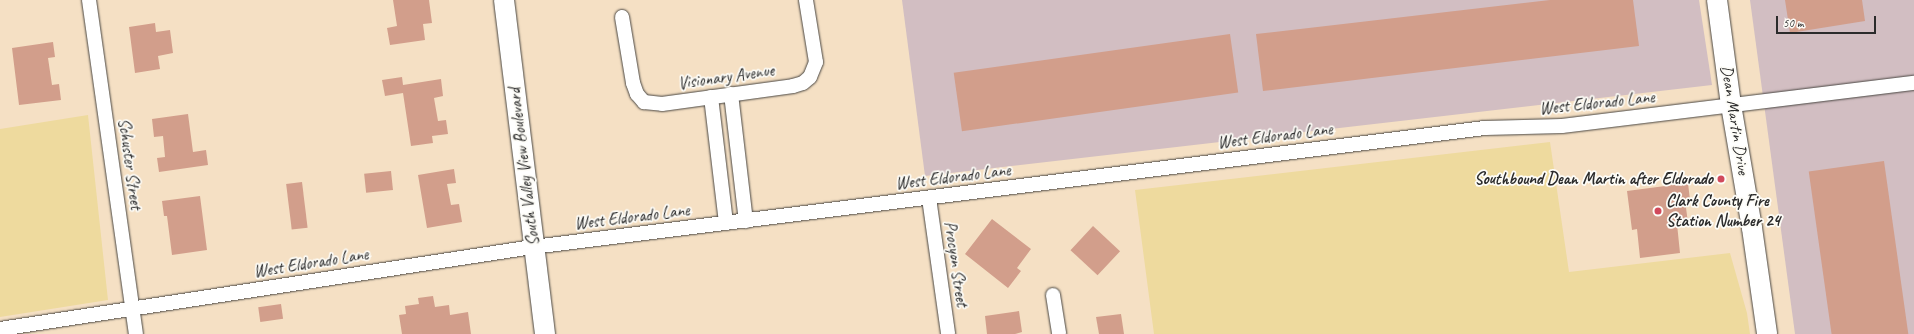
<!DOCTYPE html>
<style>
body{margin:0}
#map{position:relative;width:1914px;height:334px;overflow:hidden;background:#f5e0c4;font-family:Caveat,sans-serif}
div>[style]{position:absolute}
.industrial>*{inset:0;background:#d2bec2}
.sand>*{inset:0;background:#eeda9e}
.building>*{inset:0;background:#d29e8b;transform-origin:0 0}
.roads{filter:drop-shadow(0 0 1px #494642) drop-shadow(0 0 1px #494642)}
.minor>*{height:14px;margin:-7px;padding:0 7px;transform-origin:7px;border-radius:7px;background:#fff}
.secondary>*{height:20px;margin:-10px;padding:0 10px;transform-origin:10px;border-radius:10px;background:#fff}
.dots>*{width:11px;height:11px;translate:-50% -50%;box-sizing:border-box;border:2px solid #fdfcf7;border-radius:50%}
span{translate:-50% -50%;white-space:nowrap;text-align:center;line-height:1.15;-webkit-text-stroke:3.5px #fdfcf7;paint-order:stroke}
.street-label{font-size:17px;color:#2b2b2b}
.poi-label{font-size:17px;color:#2b2b2b;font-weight:700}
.right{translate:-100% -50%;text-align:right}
.left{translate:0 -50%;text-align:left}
.scale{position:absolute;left:1776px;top:16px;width:100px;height:18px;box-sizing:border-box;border:2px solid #2b2b2b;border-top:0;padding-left:5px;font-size:12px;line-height:14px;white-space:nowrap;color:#2b2b2b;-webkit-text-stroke:3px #fdfcf7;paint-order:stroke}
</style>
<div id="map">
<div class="industrial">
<i style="clip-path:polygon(902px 0,1699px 0,1712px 85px,925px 176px)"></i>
<i style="clip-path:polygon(1750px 0,1914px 0,1914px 334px,1795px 334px)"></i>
</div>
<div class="sand">
<i style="clip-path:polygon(88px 115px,108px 300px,0 317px,0 129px)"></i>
<i style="clip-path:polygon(1550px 142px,1569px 272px,1730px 253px,1747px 313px,1750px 334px,1154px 334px,1135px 190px)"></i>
</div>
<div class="building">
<i style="clip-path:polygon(393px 0,429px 0,432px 23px,423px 24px,425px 40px,390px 45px,387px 28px,397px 26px)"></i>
<i style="clip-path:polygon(1550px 0,1633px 0,1639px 46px,1263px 91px,1256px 34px)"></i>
<i style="clip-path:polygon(1785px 0,1862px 0,1865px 21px,1790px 33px)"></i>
<i style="clip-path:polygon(155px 23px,156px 32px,170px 30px,173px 53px,158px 56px,160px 69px,135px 73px,129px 27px)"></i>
<i style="left:1230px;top:34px;width:59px;height:279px;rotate:82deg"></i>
<i style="clip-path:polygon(53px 42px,55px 57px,48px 58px,52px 85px,59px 84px,61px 100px,19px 105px,12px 48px)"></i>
<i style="clip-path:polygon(402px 77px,403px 85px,441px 79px,443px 96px,434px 98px,438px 121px,446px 120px,448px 134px,432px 136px,433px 143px,411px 146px,403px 93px,385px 96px,382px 80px)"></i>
<i style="clip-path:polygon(188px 114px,193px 152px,206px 150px,208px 165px,159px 172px,157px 158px,165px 157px,163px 136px,154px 137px,152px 119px)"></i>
<i style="left:1884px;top:161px;width:175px;height:76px;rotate:82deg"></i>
<i style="clip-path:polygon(454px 169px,456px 183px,447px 184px,451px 205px,459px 204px,462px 222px,427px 228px,418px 175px)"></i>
<i style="left:391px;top:171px;width:19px;height:27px;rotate:84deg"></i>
<i style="left:302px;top:182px;width:46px;height:16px;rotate:83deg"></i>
<i style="clip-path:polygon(1688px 183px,1690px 200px,1685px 200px,1688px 223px,1677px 224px,1680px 253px,1640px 258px,1637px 229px,1632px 230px,1627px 191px)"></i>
<i style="clip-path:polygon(200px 196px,207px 250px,172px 255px,167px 216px,164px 216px,162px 201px)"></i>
<i style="clip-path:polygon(992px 219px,1031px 249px,1017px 268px,1021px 271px,1008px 288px,965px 254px)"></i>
<i style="left:1093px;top:226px;width:37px;height:33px;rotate:43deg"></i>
<i style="clip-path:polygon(433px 296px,435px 307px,449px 305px,450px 315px,468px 312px,471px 334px,402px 334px,399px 315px,406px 314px,405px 306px,419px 304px,418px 298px)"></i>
<i style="left:281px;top:304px;width:15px;height:23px;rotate:82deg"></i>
<i style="clip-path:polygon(1019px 311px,1022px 332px,1015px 334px,987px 334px,985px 316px)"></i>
<i style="clip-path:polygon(1121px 314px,1124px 334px,1099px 334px,1096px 317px)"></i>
</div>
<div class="roads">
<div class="minor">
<i style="left:89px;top:0;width:337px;rotate:82deg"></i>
<i style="left:622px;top:17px;width:67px;rotate:80.5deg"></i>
<i style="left:633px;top:83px;width:12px;rotate:70deg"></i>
<i style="left:637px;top:94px;width:11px;rotate:49deg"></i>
<i style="left:644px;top:102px;width:18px;rotate:6deg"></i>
<i style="left:662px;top:104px;width:132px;rotate:-7.8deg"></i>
<i style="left:793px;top:86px;width:10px;rotate:-17deg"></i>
<i style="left:803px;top:83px;width:9px;rotate:-41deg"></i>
<i style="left:810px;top:77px;width:16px;rotate:-68deg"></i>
<i style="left:816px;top:62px;width:63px;rotate:-99.2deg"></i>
<i style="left:731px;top:94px;width:128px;rotate:83.3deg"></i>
<i style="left:711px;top:97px;width:127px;rotate:83.2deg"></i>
<i style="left:929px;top:198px;width:137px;rotate:82deg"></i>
<i style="left:1053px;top:295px;width:39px;rotate:81deg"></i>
<i style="left:0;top:329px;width:539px;rotate:-8.75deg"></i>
<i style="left:533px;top:247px;width:959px;rotate:-7.13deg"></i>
<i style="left:1485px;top:128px;width:77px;rotate:-1.5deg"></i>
<i style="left:1562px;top:126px;width:355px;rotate:-7deg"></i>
</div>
<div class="secondary">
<i style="left:504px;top:0;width:337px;rotate:83deg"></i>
<i style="left:1717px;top:0;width:106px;rotate:82.4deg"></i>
<i style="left:1731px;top:105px;width:125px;rotate:80.3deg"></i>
<i style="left:1752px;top:228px;width:107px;rotate:81.9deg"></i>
</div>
</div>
<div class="dots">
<i style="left:1721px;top:179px;background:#d1495b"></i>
<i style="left:1658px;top:211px;background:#d1495b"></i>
</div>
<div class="street-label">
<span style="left:726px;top:77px;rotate:-8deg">Visionary Avenue</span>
<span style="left:1597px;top:103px;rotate:-6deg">West Eldorado Lane</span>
<span style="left:1735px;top:120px;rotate:81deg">Dean Martin Drive</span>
<span style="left:1275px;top:136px;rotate:-7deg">West Eldorado Lane</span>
<span style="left:130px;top:164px;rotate:82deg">Schuster Street</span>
<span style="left:524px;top:167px;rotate:-97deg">South Valley View Boulevard</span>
<span style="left:953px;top:177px;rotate:-7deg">West Eldorado Lane</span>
<span style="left:632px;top:217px;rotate:-7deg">West Eldorado Lane</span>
<span style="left:311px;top:263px;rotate:-9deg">West Eldorado Lane</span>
<span style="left:956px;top:264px;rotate:82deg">Procyon Street</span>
</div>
<div class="poi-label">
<span class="right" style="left:1713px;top:179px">Southbound Dean Martin after Eldorado</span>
<span class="left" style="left:1666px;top:211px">Clark County Fire<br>Station Number 24</span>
</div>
<div class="scale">50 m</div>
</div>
